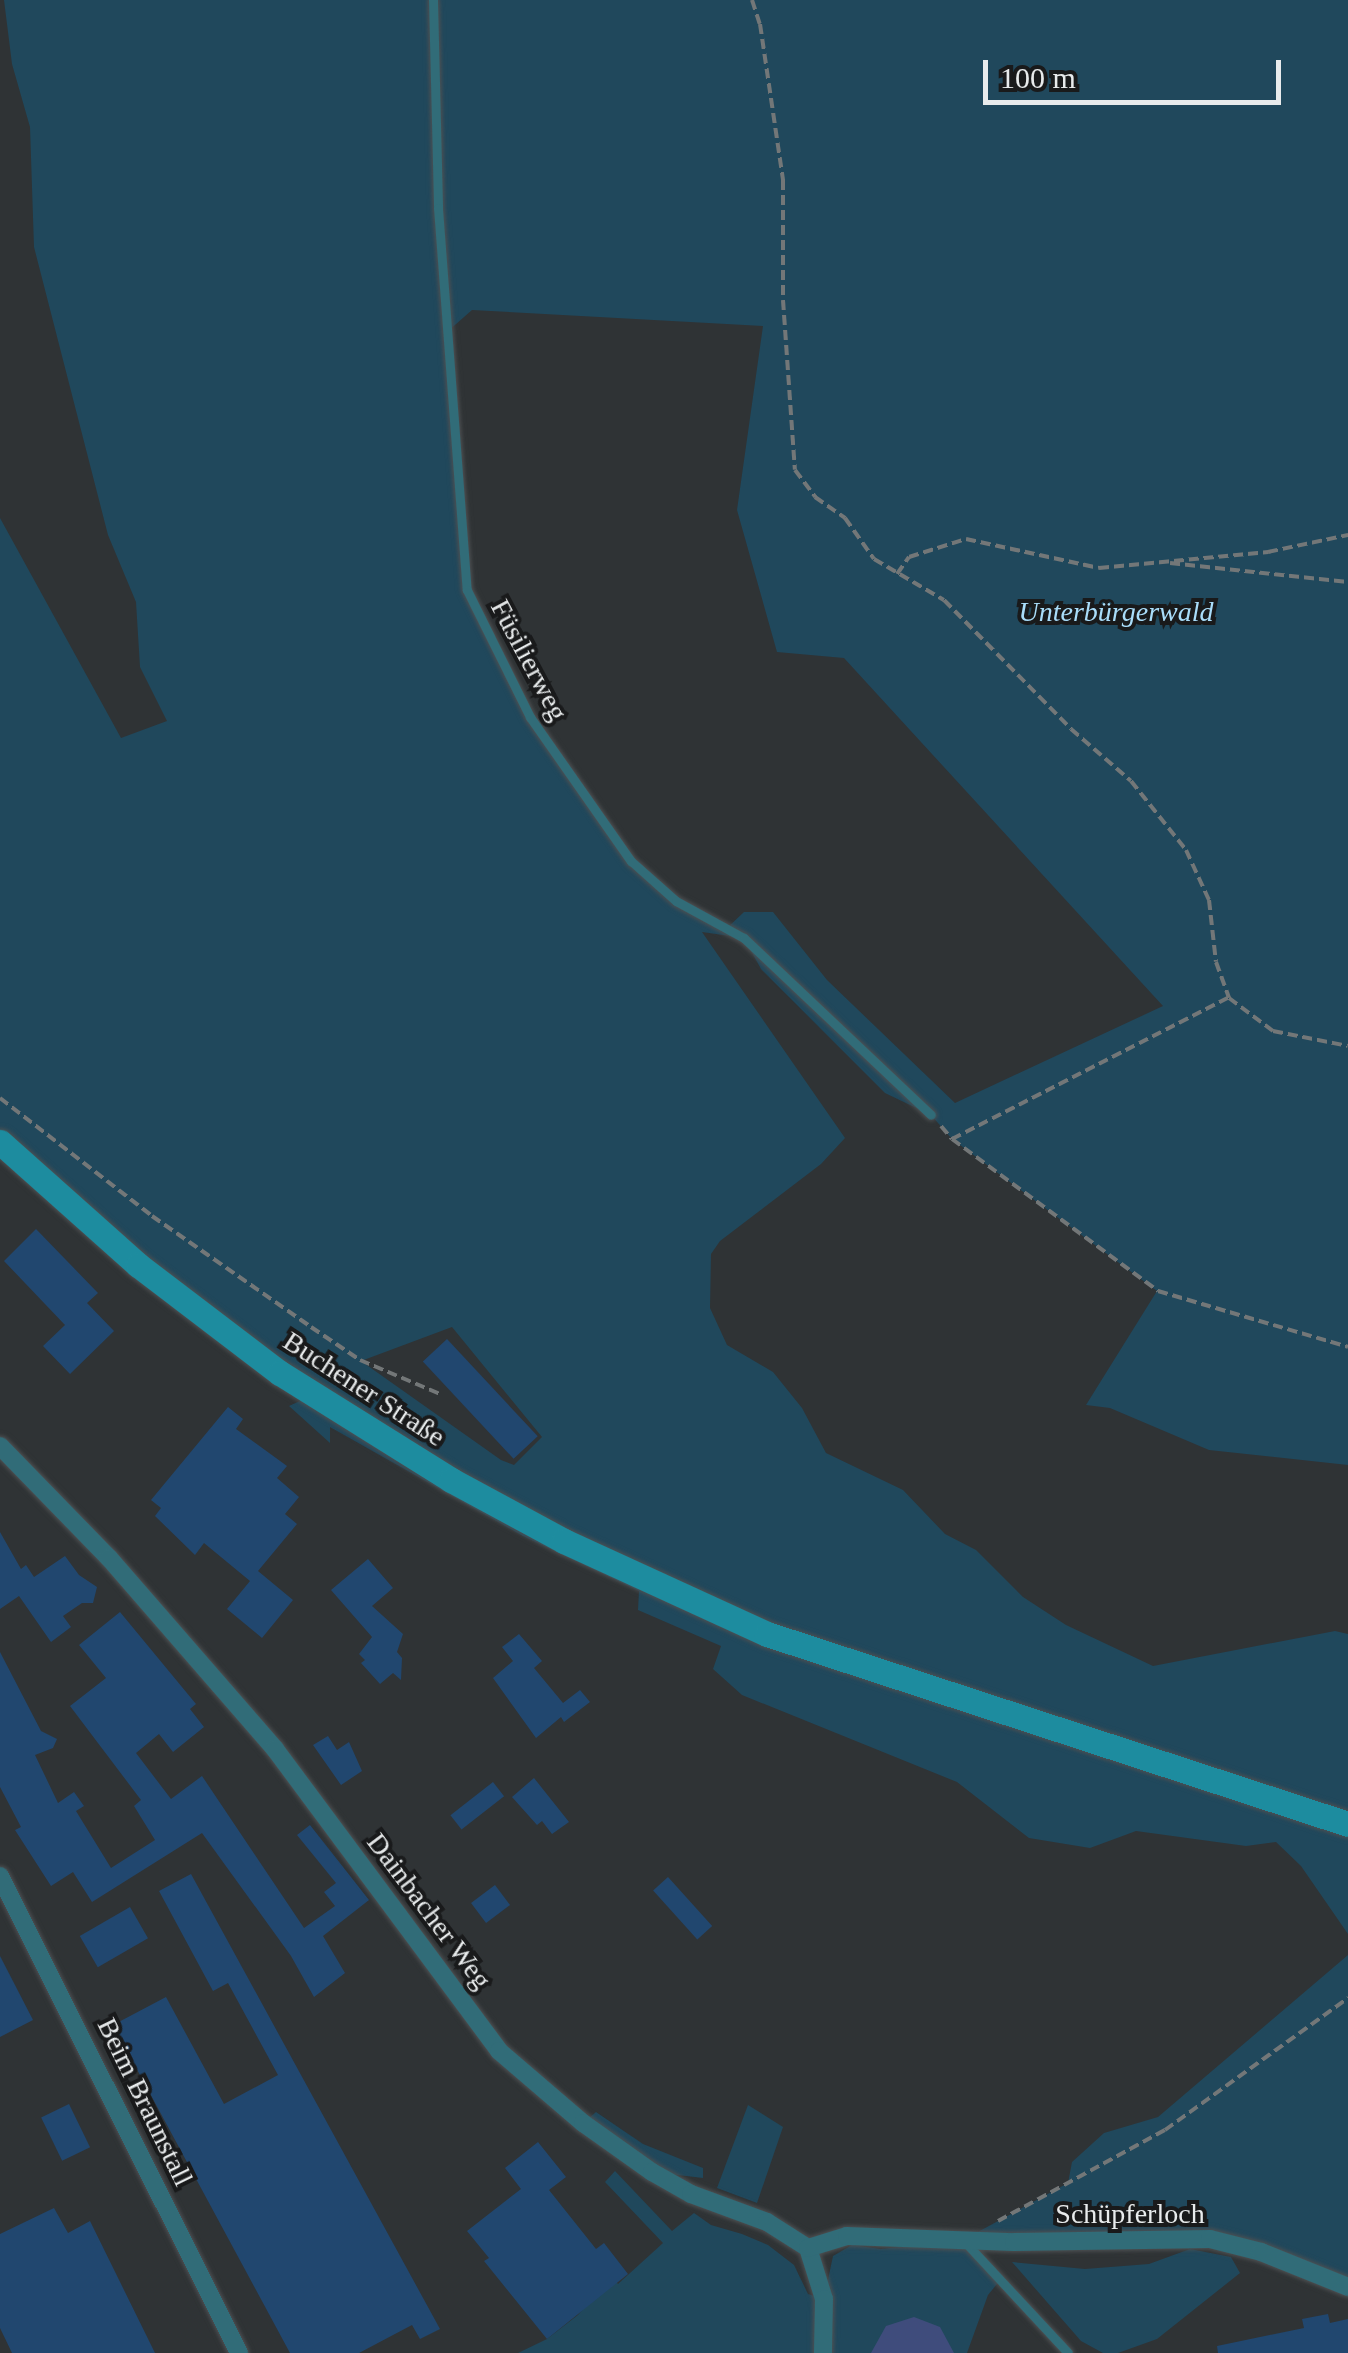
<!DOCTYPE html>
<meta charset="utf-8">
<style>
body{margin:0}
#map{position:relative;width:1348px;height:2353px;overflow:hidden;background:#2f3335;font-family:Georgia,serif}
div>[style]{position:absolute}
.green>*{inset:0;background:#20485c}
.water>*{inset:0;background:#3f4c7c}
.building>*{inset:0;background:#21476f;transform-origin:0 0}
.path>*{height:4px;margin-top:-2px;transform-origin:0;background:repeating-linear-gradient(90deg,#737778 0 10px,transparent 0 15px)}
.roads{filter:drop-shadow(0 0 2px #4d5052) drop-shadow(0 0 2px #4d5052)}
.service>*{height:9px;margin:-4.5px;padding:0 4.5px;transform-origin:4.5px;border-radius:4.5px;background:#316c78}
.minor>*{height:18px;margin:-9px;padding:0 9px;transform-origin:9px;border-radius:9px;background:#316c78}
.secondary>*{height:25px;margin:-12.5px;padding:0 12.5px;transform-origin:12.5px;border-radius:12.5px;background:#1d8c9f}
span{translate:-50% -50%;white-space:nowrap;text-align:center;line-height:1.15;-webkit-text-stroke:8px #191a1b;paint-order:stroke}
.park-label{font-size:28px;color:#a9ddfa;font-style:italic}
.street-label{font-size:28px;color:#e8ebec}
.scale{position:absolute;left:983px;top:60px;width:298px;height:45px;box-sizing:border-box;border:5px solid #e8ebec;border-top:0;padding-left:12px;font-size:30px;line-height:35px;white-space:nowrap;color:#e8ebec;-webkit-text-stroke:8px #191a1b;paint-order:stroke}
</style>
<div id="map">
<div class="green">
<i style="clip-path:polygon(evenodd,4px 0,1348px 0,1348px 1465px,1209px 1450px,1110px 1408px,1086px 1405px,1157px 1291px,952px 1139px,931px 1115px,885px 1093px,761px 969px,744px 938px,702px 932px,845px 1138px,821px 1164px,720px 1241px,711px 1254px,710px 1308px,727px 1345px,773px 1372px,802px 1408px,826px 1453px,903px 1490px,945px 1534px,976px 1550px,1023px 1597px,1066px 1625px,1153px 1666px,1335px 1631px,1348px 1634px,1348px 1934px,1301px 1866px,1276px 1842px,1246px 1846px,1136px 1831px,1090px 1848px,1029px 1838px,957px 1782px,742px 1695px,713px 1669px,721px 1646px,638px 1610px,639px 1591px,523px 1536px,330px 1427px,330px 1443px,289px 1406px,313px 1395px,0 1142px,0 518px,121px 738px,167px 721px,140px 667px,136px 602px,108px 535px,34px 247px,30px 127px,12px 64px,4px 0,472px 310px,763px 326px,737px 510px,777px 652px,844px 658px,1163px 1006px,955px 1103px,827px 980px,773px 912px,744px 912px,727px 928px,676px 901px,631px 861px,530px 717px,467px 590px,447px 332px,472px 310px,4px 0,452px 1327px,542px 1437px,514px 1465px,501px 1460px,361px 1361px,452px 1327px)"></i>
<i style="clip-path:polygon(1348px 1955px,1348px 2280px,1210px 2239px,965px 2241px,1001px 2279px,988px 2295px,967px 2353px,518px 2353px,547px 2339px,578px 2315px,612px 2277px,618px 2284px,663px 2243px,605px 2182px,615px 2171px,672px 2231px,694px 2213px,711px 2225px,742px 2234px,768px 2245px,794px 2265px,808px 2294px,824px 2299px,833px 2256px,852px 2245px,881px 2249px,963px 2240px,1068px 2183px,1072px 2162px,1104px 2133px,1158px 2117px)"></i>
<i style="clip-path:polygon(748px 2105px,783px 2127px,757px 2203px,717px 2188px)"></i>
<i style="clip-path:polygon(596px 2112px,643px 2144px,703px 2168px,703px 2178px,652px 2172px,583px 2123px)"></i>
<i style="clip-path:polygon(1190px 2249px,1231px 2257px,1240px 2273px,1157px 2339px,1118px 2353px,1103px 2353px,1081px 2341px,1012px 2262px,1085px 2269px,1149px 2264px)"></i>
</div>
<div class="water">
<i style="clip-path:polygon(914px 2317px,940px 2327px,954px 2353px,871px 2353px,886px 2326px)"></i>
</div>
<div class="building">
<i style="clip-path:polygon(36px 1229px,98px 1293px,87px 1303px,114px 1331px,70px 1374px,43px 1346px,65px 1325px,4px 1261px)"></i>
<i style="left:447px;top:1339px;width:133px;height:33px;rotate:47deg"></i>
<i style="clip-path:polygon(228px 1407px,243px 1419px,236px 1429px,287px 1466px,277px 1478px,299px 1497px,285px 1514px,297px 1524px,258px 1571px,293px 1600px,262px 1638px,227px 1609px,250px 1581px,204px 1543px,195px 1555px,155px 1516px,161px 1508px,151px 1500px)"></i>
<i style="clip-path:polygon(0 1532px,21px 1569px,26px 1565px,34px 1577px,65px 1556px,79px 1575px,97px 1587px,93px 1603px,82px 1603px,63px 1616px,71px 1627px,51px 1642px,19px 1596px,0 1609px)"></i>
<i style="clip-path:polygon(368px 1559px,393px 1588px,372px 1606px,403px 1634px,397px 1652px,402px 1658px,401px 1680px,393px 1673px,380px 1684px,361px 1663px,365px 1660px,359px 1654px,372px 1637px,331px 1590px)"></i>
<i style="clip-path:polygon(120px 1612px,196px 1704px,190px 1709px,204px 1727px,173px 1752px,159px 1734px,136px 1753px,171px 1799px,202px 1776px,304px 1928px,335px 1906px,324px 1892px,336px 1883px,297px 1835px,310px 1825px,369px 1900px,323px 1936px,345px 1973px,314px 1997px,291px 1956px,202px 1833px,92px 1902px,73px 1872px,51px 1886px,15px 1830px,21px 1827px,0 1787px,0 1652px,41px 1731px,57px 1739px,53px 1748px,35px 1755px,58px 1803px,74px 1792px,84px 1806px,76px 1811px,111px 1868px,155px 1840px,134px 1806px,141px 1800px,70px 1706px,106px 1678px,79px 1645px)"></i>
<i style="clip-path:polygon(519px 1634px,542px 1661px,534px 1668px,563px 1703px,580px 1690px,590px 1702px,564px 1722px,561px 1717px,536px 1738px,493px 1678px,513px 1661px,502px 1647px)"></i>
<i style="clip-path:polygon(328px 1736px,337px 1750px,349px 1742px,362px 1771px,341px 1785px,313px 1745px)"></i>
<i style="clip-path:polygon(534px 1778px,569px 1822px,552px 1834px,542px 1821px,537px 1825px,512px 1797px)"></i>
<i style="left:493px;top:1782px;width:18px;height:54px;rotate:52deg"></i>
<i style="clip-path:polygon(191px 1874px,440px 2329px,420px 2339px,412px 2325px,359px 2353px,290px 2353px,113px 2025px,166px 1997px,224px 2104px,278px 2075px,228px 1983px,213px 1991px,159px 1891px)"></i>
<i style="left:668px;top:1877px;width:66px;height:20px;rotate:48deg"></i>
<i style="left:495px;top:1885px;width:25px;height:30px;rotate:53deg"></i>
<i style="left:130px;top:1907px;width:36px;height:58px;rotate:60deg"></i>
<i style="clip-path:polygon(0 1956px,33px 2020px,0 2037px)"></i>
<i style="left:69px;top:2104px;width:48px;height:31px;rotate:64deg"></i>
<i style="clip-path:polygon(538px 2142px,566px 2177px,549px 2190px,596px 2249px,604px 2243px,628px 2274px,547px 2339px,484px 2261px,489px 2258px,467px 2231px,521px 2189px,505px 2168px)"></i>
<i style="clip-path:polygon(54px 2208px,68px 2233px,90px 2221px,155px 2353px,12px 2353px,0 2328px,0 2234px)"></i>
<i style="clip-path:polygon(1328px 2314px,1330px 2323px,1348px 2319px,1348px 2353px,1218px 2353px,1217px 2346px,1304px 2328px,1302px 2319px)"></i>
</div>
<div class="path">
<i style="left:752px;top:0;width:25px;rotate:72deg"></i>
<i style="left:760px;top:24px;width:158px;rotate:81.6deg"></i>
<i style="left:783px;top:180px;width:120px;rotate:90deg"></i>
<i style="left:783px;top:300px;width:170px;rotate:86deg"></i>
<i style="left:795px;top:470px;width:34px;rotate:53deg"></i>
<i style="left:815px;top:497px;width:37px;rotate:35deg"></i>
<i style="left:845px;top:518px;width:50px;rotate:54.7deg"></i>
<i style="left:874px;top:559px;width:81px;rotate:30.4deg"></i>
<i style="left:944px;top:600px;width:181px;rotate:45.4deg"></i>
<i style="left:1071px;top:729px;width:79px;rotate:40.9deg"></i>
<i style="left:1131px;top:781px;width:88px;rotate:51.4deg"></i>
<i style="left:1186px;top:850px;width:55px;rotate:65.3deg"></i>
<i style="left:1209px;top:900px;width:62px;rotate:83.6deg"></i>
<i style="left:1216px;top:962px;width:38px;rotate:70deg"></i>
<i style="left:1229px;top:998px;width:55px;rotate:36.9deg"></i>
<i style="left:1273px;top:1031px;width:76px;rotate:11.3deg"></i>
<i style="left:1170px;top:563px;width:179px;rotate:6.1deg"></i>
<i style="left:897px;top:574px;width:21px;rotate:-55deg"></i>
<i style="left:909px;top:557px;width:60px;rotate:-17.5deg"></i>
<i style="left:966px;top:539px;width:136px;rotate:12.3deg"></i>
<i style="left:1099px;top:568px;width:170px;rotate:-5.4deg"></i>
<i style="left:1268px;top:552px;width:82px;rotate:-12deg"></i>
<i style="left:0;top:1098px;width:192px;rotate:37.8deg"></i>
<i style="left:152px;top:1216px;width:194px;rotate:34.9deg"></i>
<i style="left:311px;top:1327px;width:59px;rotate:34deg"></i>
<i style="left:360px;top:1360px;width:87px;rotate:23deg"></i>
<i style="left:941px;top:1126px;width:17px;rotate:50deg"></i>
<i style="left:952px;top:1139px;width:256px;rotate:36.4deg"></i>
<i style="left:1158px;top:1291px;width:198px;rotate:16.4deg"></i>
<i style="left:952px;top:1139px;width:310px;rotate:-27.1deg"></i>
<i style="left:998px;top:2221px;width:190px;rotate:-28.6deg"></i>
<i style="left:1165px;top:2130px;width:226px;rotate:-35.8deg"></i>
</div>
<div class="roads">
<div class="service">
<i style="left:433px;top:0;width:208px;rotate:88.6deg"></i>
<i style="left:438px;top:208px;width:383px;rotate:85.7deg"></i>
<i style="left:467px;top:590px;width:142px;rotate:63.6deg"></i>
<i style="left:530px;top:717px;width:176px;rotate:55deg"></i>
<i style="left:631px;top:861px;width:60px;rotate:41.6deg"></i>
<i style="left:676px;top:901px;width:77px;rotate:28.6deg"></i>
<i style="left:744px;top:938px;width:257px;rotate:43.4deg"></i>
<i style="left:965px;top:2242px;width:151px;rotate:47.1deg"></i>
</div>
<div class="minor">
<i style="left:0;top:1446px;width:156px;rotate:45.8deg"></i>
<i style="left:109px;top:1558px;width:253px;rotate:49deg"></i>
<i style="left:275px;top:1749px;width:376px;rotate:53.4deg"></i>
<i style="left:499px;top:2051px;width:111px;rotate:40.6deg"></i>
<i style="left:583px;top:2123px;width:85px;rotate:35.4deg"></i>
<i style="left:652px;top:2172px;width:45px;rotate:29.4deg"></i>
<i style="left:691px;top:2194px;width:81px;rotate:20.2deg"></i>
<i style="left:767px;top:2222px;width:49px;rotate:32.4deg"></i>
<i style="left:808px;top:2248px;width:53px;rotate:72.6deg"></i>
<i style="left:824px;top:2299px;width:54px;rotate:91.1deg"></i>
<i style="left:0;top:1876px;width:534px;rotate:63.39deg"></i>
<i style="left:808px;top:2248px;width:41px;rotate:-17.1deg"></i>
<i style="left:847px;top:2236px;width:167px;rotate:2.1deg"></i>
<i style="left:1014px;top:2242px;width:196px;rotate:-0.9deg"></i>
<i style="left:1210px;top:2239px;width:53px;rotate:14.3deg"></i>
<i style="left:1261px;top:2252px;width:94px;rotate:21.9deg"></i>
</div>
<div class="secondary">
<i style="left:0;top:1142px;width:185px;rotate:41.7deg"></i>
<i style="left:138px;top:1265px;width:178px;rotate:37.3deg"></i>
<i style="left:280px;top:1373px;width:202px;rotate:32deg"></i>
<i style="left:451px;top:1480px;width:128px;rotate:28.4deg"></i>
<i style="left:564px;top:1541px;width:223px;rotate:24.6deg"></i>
<i style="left:767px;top:1634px;width:611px;rotate:18.11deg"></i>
</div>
</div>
<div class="park-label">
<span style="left:1116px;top:612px">Unterbürgerwald</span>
</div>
<div class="street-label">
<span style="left:529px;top:660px;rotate:62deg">Füsilierweg</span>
<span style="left:364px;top:1389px;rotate:33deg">Buchener Straße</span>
<span style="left:429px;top:1911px;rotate:53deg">Dainbacher Weg</span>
<span style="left:145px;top:2102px;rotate:64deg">Beim Braunstall</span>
<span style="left:1130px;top:2214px">Schüpferloch</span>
</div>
<div class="scale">100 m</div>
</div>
